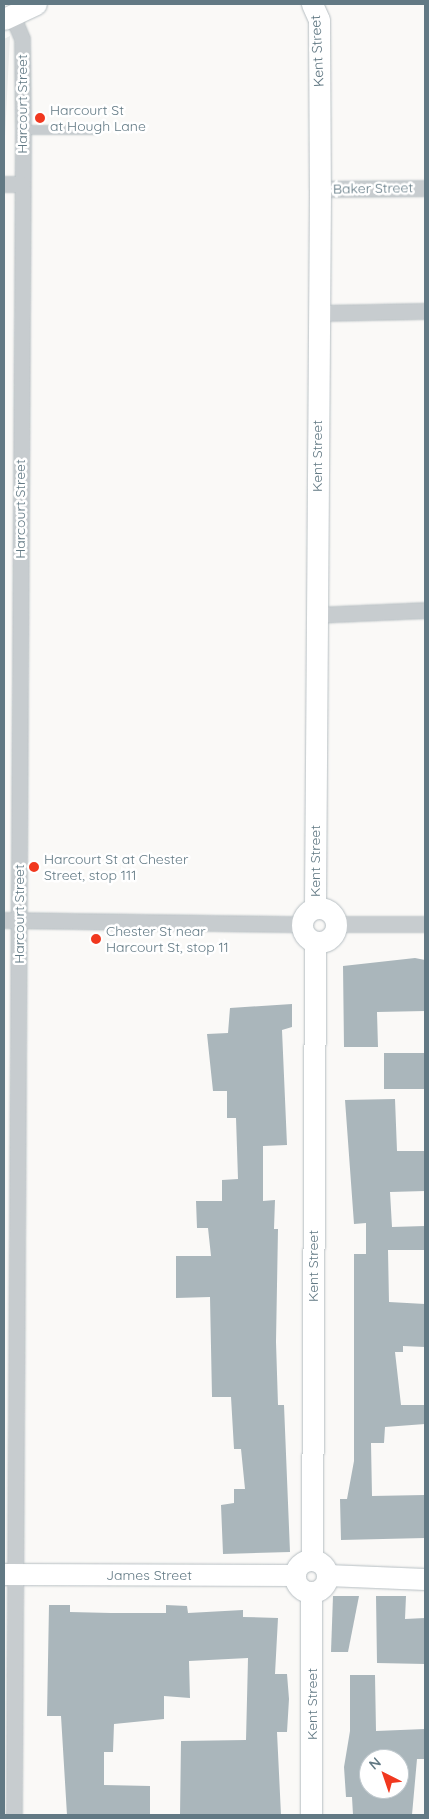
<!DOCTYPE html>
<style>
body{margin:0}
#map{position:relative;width:429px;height:1819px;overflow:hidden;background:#faf9f7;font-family:Quicksand,sans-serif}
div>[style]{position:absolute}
.built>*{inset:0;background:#eaebea}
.building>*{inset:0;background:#aab6bb;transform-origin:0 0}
.roads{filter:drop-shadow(0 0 1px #b6bec2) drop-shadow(0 0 1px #b6bec2)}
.lane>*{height:8px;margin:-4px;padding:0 4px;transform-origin:4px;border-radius:4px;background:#c7cccf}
.street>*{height:15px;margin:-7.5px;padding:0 7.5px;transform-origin:7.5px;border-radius:7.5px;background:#c7cccf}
.secondary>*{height:21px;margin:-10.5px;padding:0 10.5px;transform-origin:10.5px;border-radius:10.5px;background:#fff}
.secondary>.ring{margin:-10.5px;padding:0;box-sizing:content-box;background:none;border:21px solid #fff;border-radius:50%}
.dots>*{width:14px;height:14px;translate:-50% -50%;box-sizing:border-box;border:2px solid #fff;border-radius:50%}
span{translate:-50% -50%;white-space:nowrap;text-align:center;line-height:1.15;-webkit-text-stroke:5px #fff;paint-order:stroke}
.street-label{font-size:14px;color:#627984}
.poi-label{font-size:14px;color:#627984}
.left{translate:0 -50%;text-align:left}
.frame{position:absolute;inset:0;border:5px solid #627984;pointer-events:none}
.north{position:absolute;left:359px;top:1749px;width:50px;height:50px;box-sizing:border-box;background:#fff;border:1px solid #c0c9ce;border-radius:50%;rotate:319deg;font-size:14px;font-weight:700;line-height:20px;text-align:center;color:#627984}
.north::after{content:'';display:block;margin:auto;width:18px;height:22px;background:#f1381f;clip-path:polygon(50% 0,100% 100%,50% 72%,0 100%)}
</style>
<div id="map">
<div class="built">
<i style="clip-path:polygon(10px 36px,4px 156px,4px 39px)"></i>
</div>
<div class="building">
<i style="clip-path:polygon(415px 958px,425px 960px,425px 1011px,377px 1012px,378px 1047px,344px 1047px,343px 966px)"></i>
<i style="clip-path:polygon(292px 1004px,292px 1027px,282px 1030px,287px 1145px,263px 1146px,263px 1201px,275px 1200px,274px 1229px,278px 1229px,276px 1342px,278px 1405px,284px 1405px,290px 1552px,223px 1554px,221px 1505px,234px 1503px,234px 1489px,245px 1489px,241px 1449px,234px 1449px,231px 1397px,212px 1397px,210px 1297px,176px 1298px,176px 1256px,211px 1256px,208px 1228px,197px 1228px,196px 1201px,222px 1201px,222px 1180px,238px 1179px,236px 1118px,227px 1118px,227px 1091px,213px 1091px,207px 1034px,228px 1033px,230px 1008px)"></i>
<i style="left:425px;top:1053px;width:36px;height:41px;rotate:90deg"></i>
<i style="clip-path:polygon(395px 1099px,397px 1151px,425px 1151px,425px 1191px,390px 1192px,392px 1227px,425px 1226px,425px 1250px,388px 1250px,389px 1302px,425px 1304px,425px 1347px,403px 1346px,403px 1352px,395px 1352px,401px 1405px,425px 1405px,425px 1424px,385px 1427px,384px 1443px,371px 1443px,372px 1496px,425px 1495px,425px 1538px,341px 1540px,340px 1499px,347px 1499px,354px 1461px,354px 1254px,366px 1254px,366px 1223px,354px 1224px,345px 1100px)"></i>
<i style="clip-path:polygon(333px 1596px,359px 1596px,348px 1652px,331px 1652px)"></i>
<i style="clip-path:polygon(376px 1596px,406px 1596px,405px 1619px,425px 1618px,425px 1664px,377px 1663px)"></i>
<i style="clip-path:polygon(49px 1605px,70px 1605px,70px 1612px,111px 1613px,166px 1613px,166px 1605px,187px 1606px,188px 1613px,243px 1610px,243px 1617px,278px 1618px,275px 1674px,287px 1674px,289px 1699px,287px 1732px,277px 1732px,281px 1815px,180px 1815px,181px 1741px,246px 1740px,248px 1658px,189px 1661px,190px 1698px,164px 1696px,164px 1719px,114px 1724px,113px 1752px,104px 1752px,104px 1785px,150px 1786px,150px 1815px,67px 1815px,61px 1716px,47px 1716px)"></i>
<i style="clip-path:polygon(evenodd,350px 1675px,375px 1675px,376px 1731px,425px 1729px,425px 1759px,417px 1759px,412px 1815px,353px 1815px,352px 1797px,346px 1797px,344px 1767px,350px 1731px,350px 1675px,369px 1759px,399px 1759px,399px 1789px,369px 1789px,369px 1759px)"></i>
</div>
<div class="roads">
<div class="lane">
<i style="left:23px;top:130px;width:73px"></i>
</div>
<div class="street">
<i style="left:12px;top:15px;width:26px;rotate:67deg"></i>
<i style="left:22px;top:39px;width:91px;rotate:89.4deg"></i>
<i style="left:23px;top:130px;width:1685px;rotate:90.31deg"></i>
<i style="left:4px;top:184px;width:18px"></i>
<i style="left:320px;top:189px;width:105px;rotate:-0.5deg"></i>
<i style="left:317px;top:313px;width:108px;rotate:-1.1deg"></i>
<i style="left:316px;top:615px;width:109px;rotate:-2.6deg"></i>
<i style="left:4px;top:920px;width:298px;rotate:0.8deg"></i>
<i style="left:337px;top:924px;width:88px"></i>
</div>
<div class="secondary">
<i style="left:312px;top:4px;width:17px;rotate:66deg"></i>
<i style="left:319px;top:20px;width:169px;rotate:89.7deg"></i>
<i style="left:320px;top:189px;width:718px;rotate:90.4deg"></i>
<i style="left:4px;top:19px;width:35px;rotate:-25deg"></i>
<i class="ring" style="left:302px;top:908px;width:13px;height:13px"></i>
<i class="ring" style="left:295px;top:1560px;width:11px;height:11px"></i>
<i style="left:312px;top:1560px;width:618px;rotate:-89.72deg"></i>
<i style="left:4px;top:1574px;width:291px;rotate:0.2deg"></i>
<i style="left:327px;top:1575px;width:98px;rotate:2.3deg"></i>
<i style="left:311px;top:1815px;width:223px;rotate:-90deg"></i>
</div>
</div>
<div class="dots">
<i style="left:40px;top:118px;background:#f1381f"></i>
<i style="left:34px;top:867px;background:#f1381f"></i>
<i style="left:96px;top:939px;background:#f1381f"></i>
</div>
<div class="street-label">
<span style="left:317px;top:51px;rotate:-93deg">Kent Street</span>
<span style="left:22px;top:104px;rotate:-90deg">Harcourt Street</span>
<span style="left:373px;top:188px;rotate:-1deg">Baker Street</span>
<span style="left:317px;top:456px;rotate:-90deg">Kent Street</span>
<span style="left:20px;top:509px;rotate:-90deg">Harcourt Street</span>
<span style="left:315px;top:861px;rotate:-90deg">Kent Street</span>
<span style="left:19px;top:914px;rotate:-90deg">Harcourt Street</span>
<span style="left:313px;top:1266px;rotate:-90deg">Kent Street</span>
<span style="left:149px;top:1575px">James Street</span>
<span style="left:312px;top:1704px;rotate:-90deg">Kent Street</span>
</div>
<div class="poi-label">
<span class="left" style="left:50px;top:118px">Harcourt St<br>at Hough Lane</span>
<span class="left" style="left:44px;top:867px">Harcourt St at Chester<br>Street, stop 111</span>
<span class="left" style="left:106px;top:939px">Chester St near<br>Harcourt St, stop 11</span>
</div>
<div class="frame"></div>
<div class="north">N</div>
</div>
